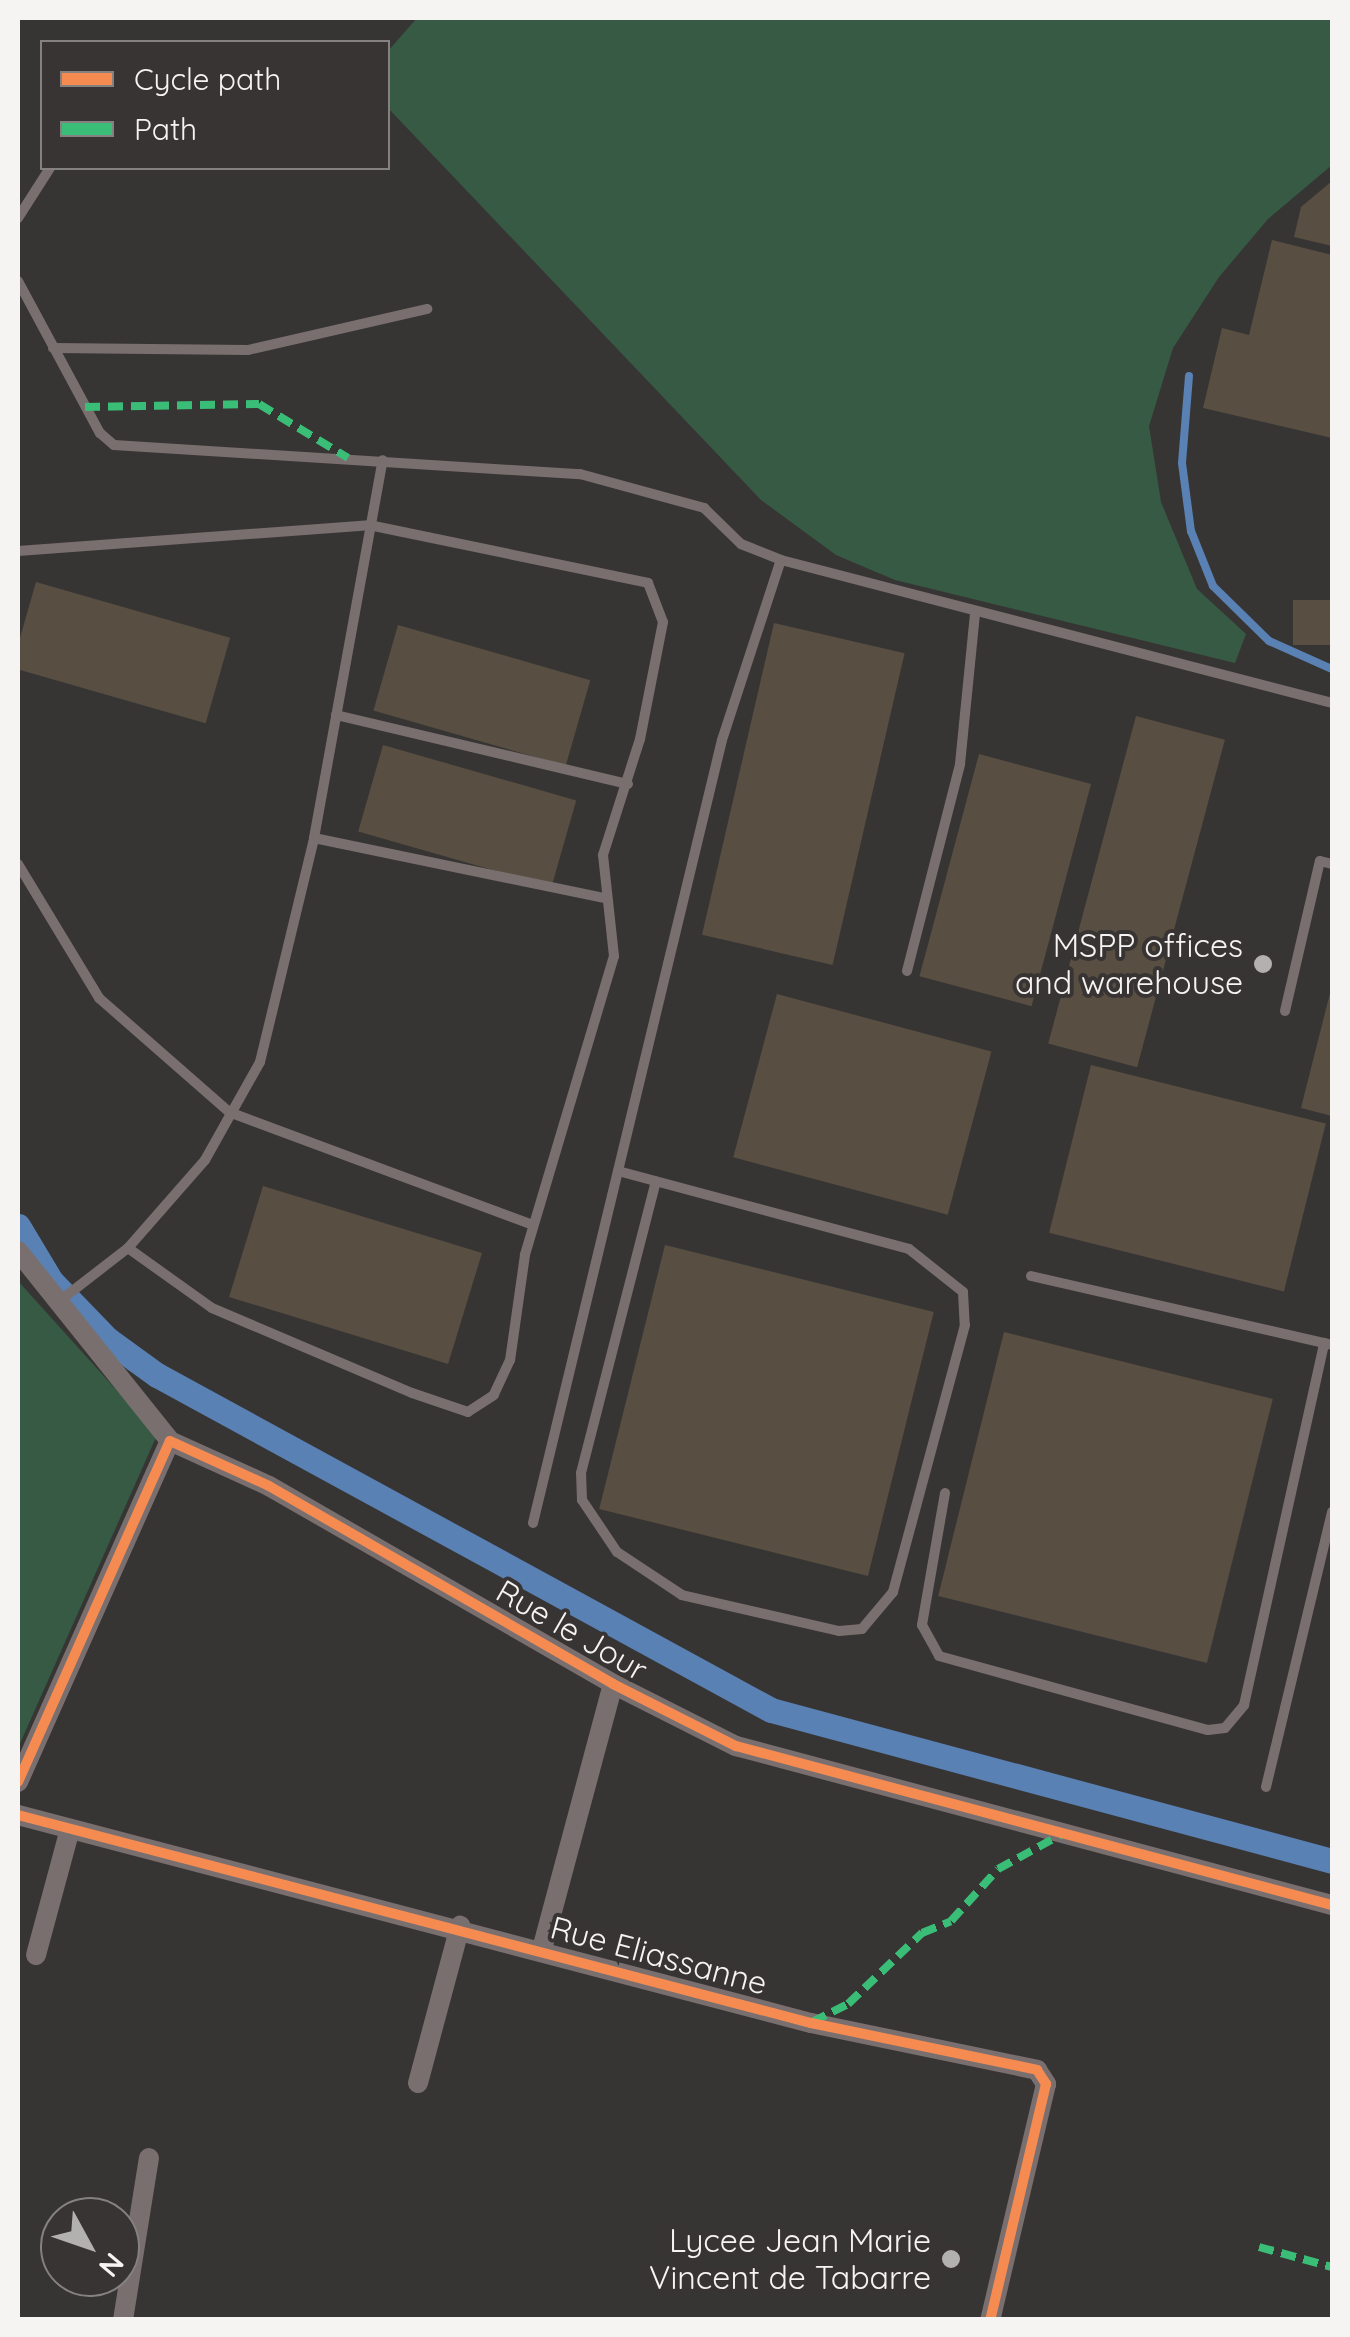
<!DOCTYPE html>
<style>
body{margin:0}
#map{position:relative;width:1350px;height:2337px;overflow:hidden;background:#373534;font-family:Quicksand,sans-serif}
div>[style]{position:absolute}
.green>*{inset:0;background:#365a44}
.stream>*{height:8px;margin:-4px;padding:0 4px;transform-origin:4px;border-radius:4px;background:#5981b4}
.canal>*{height:25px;margin:-12.5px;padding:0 12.5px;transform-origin:12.5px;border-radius:12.5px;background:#5981b4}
.building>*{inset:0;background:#584e42;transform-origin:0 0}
.service>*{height:10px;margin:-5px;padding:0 5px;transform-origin:5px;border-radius:5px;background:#7a6f6f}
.minor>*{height:20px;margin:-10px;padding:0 10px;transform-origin:10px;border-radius:10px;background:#7a6f6f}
.quiet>*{height:8px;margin-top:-4px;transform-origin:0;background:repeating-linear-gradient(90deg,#3abd76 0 15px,transparent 0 23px)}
.cycleway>*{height:10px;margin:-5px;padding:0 5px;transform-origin:5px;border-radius:5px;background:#f68b52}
.dots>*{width:28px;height:28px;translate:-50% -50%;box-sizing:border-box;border:5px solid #383433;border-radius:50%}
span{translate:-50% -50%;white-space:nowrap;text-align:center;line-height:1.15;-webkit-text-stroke:8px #383433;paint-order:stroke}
.poi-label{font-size:32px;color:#f6f4f3}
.right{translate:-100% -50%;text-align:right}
.street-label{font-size:32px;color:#f6f4f3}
.frame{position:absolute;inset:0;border:20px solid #f6f4f3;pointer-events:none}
.legend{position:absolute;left:40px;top:40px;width:350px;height:130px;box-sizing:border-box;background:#383433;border:2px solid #848180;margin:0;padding:12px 18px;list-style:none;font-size:30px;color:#f6f4f3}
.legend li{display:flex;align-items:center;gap:20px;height:50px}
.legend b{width:50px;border:2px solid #848180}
.north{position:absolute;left:40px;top:2197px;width:100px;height:100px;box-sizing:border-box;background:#383433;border:2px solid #848180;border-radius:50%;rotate:130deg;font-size:28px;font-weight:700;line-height:40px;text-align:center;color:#f6f4f3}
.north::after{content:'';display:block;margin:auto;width:35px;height:45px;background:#b3b1b0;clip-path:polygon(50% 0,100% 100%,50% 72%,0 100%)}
</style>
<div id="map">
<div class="green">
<i style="clip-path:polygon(417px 18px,1332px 18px,1332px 165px,1268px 219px,1219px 277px,1173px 348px,1149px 426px,1161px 502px,1197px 589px,1246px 634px,1235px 663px,895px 580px,836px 555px,761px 500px,388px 108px,388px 51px)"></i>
<i style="clip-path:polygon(18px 1281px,157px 1435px,18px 1748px)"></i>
</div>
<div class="stream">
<i style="left:1189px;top:376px;width:87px;rotate:94.6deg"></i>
<i style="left:1182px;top:463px;width:69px;rotate:82.5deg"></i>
<i style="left:1191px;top:531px;width:59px;rotate:68.2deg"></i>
<i style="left:1213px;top:586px;width:78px;rotate:44.5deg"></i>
<i style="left:1269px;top:641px;width:69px;rotate:24deg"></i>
</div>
<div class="canal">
<i style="left:18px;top:1226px;width:64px;rotate:59deg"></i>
<i style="left:51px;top:1281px;width:81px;rotate:46deg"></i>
<i style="left:107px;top:1339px;width:62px;rotate:35.8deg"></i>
<i style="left:157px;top:1375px;width:699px;rotate:28.62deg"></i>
<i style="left:771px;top:1710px;width:581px;rotate:15.06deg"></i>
</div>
<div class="building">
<i style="clip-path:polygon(1332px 181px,1332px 246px,1294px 237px,1301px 207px)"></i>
<i style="clip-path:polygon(1272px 240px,1332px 255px,1332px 438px,1203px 408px,1222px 328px,1249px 335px)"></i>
<i style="left:36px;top:582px;width:202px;height:89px;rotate:16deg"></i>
<i style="left:1332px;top:600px;width:45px;height:39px;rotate:90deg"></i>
<i style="left:774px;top:623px;width:134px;height:320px;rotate:13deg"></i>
<i style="left:398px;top:625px;width:200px;height:89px;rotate:16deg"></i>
<i style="left:1136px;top:716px;width:92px;height:339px;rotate:15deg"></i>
<i style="left:383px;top:745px;width:201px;height:90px;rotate:16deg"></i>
<i style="left:979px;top:754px;width:116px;height:230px;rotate:15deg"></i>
<i style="clip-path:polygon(1331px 989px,1332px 989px,1332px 1116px,1301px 1108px)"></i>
<i style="left:777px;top:994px;width:222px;height:169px;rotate:15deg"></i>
<i style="left:1091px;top:1065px;width:242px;height:173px;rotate:14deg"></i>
<i style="left:263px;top:1186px;width:229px;height:116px;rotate:17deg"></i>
<i style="left:665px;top:1245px;width:277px;height:272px;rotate:14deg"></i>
<i style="left:1004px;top:1332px;width:277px;height:272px;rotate:14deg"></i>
</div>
<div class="service">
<i style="left:18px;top:218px;width:59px;rotate:-57.4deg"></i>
<i style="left:18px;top:281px;width:173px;rotate:61.7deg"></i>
<i style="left:100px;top:433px;width:18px;rotate:41deg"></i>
<i style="left:114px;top:445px;width:467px;rotate:3.6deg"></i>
<i style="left:580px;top:474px;width:129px;rotate:15.3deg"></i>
<i style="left:704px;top:508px;width:52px;rotate:44.2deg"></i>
<i style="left:741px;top:544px;width:43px;rotate:21.8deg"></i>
<i style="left:781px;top:560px;width:569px;rotate:14.55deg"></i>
<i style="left:53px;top:348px;width:195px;rotate:0.6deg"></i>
<i style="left:248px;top:350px;width:184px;rotate:-12.9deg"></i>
<i style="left:18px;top:551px;width:352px;rotate:-4.2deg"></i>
<i style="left:369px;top:525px;width:285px;rotate:11.7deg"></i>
<i style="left:648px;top:583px;width:42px;rotate:69deg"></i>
<i style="left:663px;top:622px;width:119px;rotate:101.1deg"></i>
<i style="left:640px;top:739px;width:122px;rotate:107.7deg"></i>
<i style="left:603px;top:855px;width:102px;rotate:83.8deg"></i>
<i style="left:614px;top:956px;width:312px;rotate:106.6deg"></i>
<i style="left:525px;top:1255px;width:106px;rotate:98.1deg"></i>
<i style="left:510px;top:1360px;width:38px;rotate:115deg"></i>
<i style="left:494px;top:1395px;width:31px;rotate:147deg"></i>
<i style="left:468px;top:1412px;width:59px;rotate:-161.3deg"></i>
<i style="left:412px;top:1393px;width:217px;rotate:-157deg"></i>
<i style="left:212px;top:1308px;width:103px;rotate:-144.5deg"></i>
<i style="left:336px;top:715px;width:300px;rotate:13.3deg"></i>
<i style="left:314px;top:838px;width:297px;rotate:11.7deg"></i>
<i style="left:18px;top:864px;width:157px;rotate:58.8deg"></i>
<i style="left:99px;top:998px;width:173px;rotate:41.2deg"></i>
<i style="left:229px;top:1112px;width:324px;rotate:20.4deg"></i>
<i style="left:907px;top:971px;width:214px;rotate:-75.6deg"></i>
<i style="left:960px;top:764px;width:152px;rotate:-84.3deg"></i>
<i style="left:1285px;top:1011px;width:154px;rotate:-76.9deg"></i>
<i style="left:1320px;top:861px;width:12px;rotate:14deg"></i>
<i style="left:618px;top:1171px;width:301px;rotate:15deg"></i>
<i style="left:909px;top:1249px;width:69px;rotate:38.5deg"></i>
<i style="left:963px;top:1292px;width:33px;rotate:87deg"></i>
<i style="left:965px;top:1325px;width:277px;rotate:105.1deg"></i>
<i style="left:893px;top:1592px;width:48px;rotate:130deg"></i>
<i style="left:862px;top:1629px;width:23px;rotate:175deg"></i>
<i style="left:839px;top:1631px;width:161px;rotate:-167.1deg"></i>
<i style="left:682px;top:1595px;width:78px;rotate:-146.5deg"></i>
<i style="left:617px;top:1552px;width:63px;rotate:-123.9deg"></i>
<i style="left:582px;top:1500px;width:27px;rotate:-92deg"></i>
<i style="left:581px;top:1473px;width:301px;rotate:-75.6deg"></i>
<i style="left:1031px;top:1276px;width:309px;rotate:12.9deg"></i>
<i style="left:57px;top:1303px;width:90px;rotate:-37.8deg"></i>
<i style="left:128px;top:1248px;width:117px;rotate:-48.8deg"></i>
<i style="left:205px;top:1160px;width:112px;rotate:-60.7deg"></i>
<i style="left:260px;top:1062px;width:230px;rotate:-76.4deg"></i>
<i style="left:314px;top:838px;width:384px;rotate:-79.7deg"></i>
<i style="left:945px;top:1493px;width:134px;rotate:99.9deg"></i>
<i style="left:922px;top:1625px;width:35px;rotate:61deg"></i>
<i style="left:939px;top:1656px;width:279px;rotate:15.4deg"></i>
<i style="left:1208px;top:1730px;width:17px;rotate:-7deg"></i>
<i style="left:1225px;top:1728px;width:30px;rotate:-50deg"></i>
<i style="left:1244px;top:1705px;width:371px;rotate:-77.5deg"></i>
<i style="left:533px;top:1523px;width:805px;rotate:-76.43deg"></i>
<i style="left:722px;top:740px;width:189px;rotate:-71.9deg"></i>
<i style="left:1266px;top:1787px;width:283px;rotate:-76.5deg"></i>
</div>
<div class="minor">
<i style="left:18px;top:1251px;width:243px;rotate:51.3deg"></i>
<i style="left:18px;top:1782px;width:373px;rotate:-66deg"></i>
<i style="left:170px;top:1441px;width:109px;rotate:24.4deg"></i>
<i style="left:269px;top:1486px;width:397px;rotate:29.9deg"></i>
<i style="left:613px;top:1684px;width:138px;rotate:26.8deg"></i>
<i style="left:736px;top:1746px;width:617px;rotate:14.94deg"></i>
<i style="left:18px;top:1815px;width:820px;rotate:14.7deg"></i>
<i style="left:811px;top:2023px;width:231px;rotate:11.7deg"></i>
<i style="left:1037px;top:2070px;width:17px;rotate:57deg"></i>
<i style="left:1046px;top:2084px;width:243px;rotate:103.3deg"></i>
<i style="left:542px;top:1949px;width:274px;rotate:-75deg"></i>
<i style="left:36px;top:1955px;width:126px;rotate:-74.9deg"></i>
<i style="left:418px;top:2083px;width:163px;rotate:-75deg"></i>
<i style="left:123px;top:2320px;width:164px;rotate:-80.9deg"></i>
</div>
<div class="quiet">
<i style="left:85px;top:407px;width:174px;rotate:-1deg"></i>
<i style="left:259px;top:404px;width:104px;rotate:31.2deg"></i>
<i style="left:812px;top:2022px;width:40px;rotate:-26.6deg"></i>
<i style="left:848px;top:2004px;width:103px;rotate:-43.8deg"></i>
<i style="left:922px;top:1933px;width:31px;rotate:-22deg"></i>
<i style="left:951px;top:1921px;width:70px;rotate:-47.9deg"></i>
<i style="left:998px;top:1869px;width:75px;rotate:-28.6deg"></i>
<i style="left:1259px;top:2247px;width:76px;rotate:15.3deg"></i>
</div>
<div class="cycleway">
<i style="left:18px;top:1782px;width:373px;rotate:-66deg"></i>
<i style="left:170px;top:1441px;width:109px;rotate:24.4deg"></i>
<i style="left:269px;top:1486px;width:397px;rotate:29.9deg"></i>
<i style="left:613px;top:1684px;width:138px;rotate:26.8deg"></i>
<i style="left:736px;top:1746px;width:617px;rotate:14.94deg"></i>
<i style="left:18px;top:1815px;width:820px;rotate:14.7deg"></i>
<i style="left:811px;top:2023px;width:231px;rotate:11.7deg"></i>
<i style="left:1037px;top:2070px;width:17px;rotate:57deg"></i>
<i style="left:1046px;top:2084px;width:243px;rotate:103.3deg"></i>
</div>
<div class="dots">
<i style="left:1263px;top:964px;background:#b3b1b0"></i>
<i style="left:951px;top:2259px;background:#b3b1b0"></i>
</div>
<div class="poi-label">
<span class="right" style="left:1243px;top:964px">MSPP offices<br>and warehouse</span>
<span class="right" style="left:931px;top:2259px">Lycee Jean Marie<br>Vincent de Tabarre</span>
</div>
<div class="street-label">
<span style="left:572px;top:1630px;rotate:30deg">Rue le Jour</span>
<span style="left:659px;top:1955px;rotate:15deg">Rue Eliassanne</span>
</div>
<div class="frame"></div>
<ul class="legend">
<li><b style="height:12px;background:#f68b52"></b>Cycle path</li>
<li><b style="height:12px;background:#3abd76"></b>Path</li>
</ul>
<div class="north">N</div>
</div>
